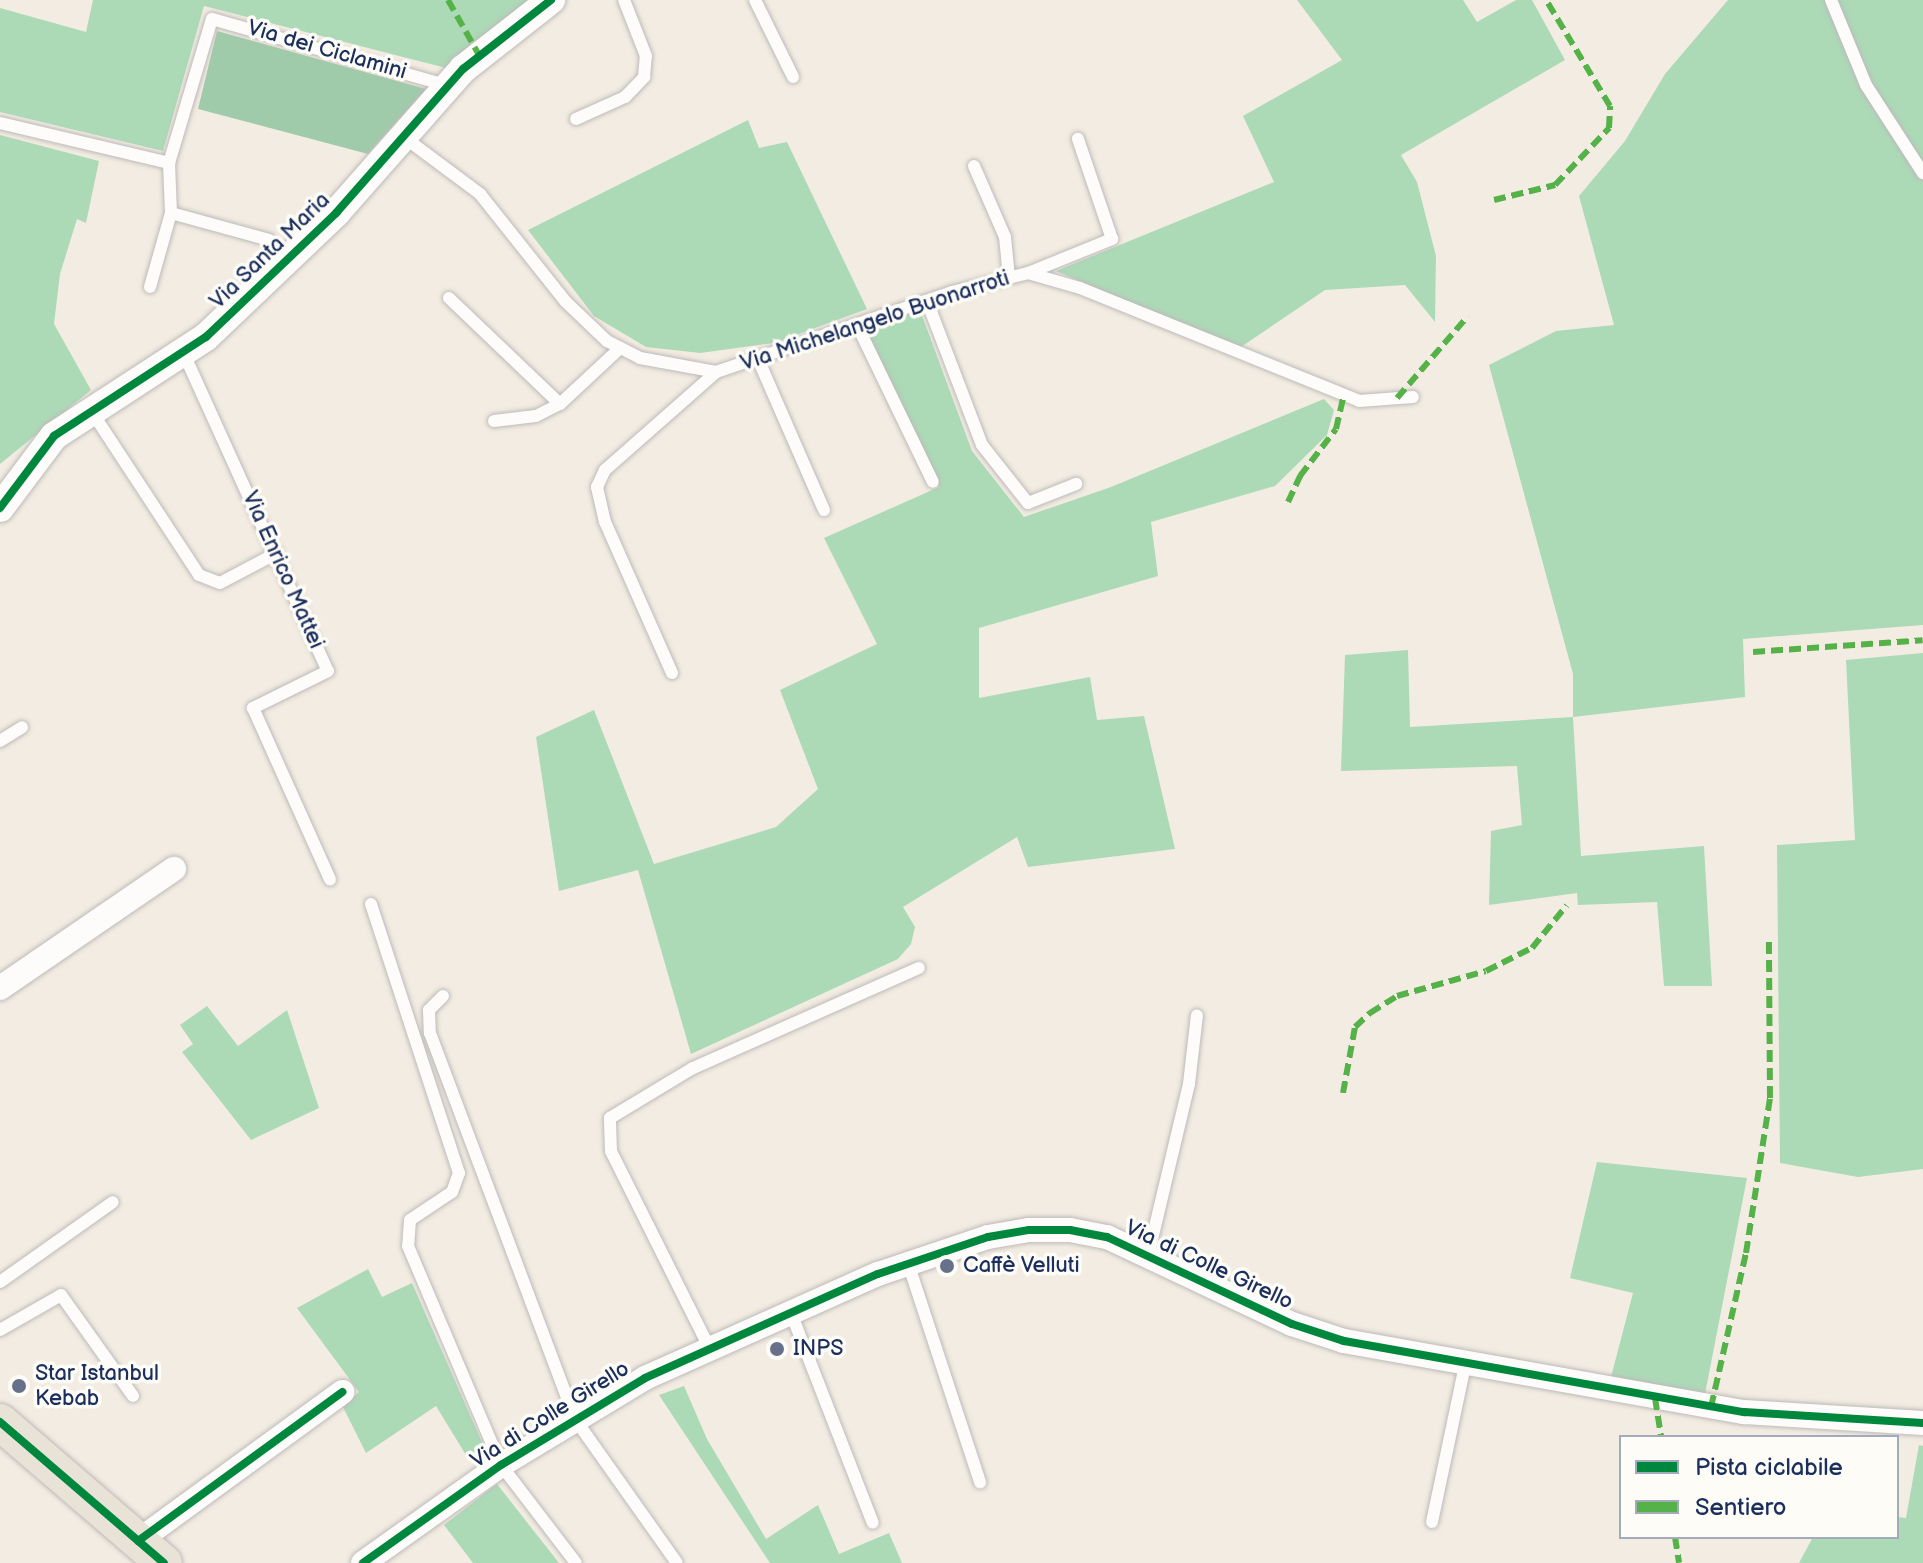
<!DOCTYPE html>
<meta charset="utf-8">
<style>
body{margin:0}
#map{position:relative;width:1923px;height:1563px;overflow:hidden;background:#f3ece2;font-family:"Balsamiq Sans",sans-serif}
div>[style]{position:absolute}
.green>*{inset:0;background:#acdab7}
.forest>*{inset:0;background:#a0cbab}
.roads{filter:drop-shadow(0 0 2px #bdbab9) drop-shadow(0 0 2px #bdbab9)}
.service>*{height:12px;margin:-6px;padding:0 6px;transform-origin:6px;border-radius:6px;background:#fdfcfb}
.minor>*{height:24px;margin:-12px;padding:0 12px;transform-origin:12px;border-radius:12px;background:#fdfcfb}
.tertiary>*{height:28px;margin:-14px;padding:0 14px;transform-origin:14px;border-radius:14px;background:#fdfcfb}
.primary>*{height:36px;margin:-18px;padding:0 18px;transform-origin:18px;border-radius:18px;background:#e9e3d7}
.quiet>*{height:6px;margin-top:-3px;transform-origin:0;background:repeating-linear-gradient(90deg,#55b248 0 12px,transparent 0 18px)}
.cycleway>*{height:8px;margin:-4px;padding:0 4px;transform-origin:4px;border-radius:4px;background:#00873e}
.dots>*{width:22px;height:22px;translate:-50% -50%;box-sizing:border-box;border:4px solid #fdfcf7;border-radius:50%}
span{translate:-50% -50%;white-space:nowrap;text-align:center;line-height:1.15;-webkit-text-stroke:7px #fdfcf7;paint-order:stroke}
.street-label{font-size:22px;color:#1b2f5e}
.poi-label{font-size:22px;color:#1b2f5e}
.left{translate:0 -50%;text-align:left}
.legend{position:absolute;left:1619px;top:1435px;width:280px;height:104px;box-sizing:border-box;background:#fdfcf7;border:2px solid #a3aaba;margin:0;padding:10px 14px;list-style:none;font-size:24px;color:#1b2f5e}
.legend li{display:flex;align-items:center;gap:16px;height:40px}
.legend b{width:40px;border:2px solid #a3aaba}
</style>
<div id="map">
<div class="green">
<i style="clip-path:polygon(93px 0,530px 0,446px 68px,204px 6px,163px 151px,0 112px,0 8px,86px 32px)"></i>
<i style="clip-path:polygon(1297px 0,1463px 0,1477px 22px,1516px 0,1532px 0,1565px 60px,1401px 155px,1417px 182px,1436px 256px,1435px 322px,1405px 285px,1325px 290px,1238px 349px,1056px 271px,1274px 182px,1243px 116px,1342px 60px)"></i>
<i style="clip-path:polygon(1728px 0,1923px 0,1923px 625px,1743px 639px,1745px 697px,1573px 717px,1581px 856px,1704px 846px,1712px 986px,1664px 986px,1657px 902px,1578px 905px,1577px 893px,1489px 905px,1491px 831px,1522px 825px,1517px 766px,1341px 771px,1345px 655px,1408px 650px,1410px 727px,1573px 717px,1573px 674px,1489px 365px,1556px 331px,1614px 325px,1579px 196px,1625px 141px,1665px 74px)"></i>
<i style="clip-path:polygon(748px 120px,759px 148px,787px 142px,867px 309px,774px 343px,700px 353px,646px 347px,594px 316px,528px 230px)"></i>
<i style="clip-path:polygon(0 135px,99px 161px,86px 223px,77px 219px,60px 274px,54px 324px,91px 390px,0 464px)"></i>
<i style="clip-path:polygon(920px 310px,972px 451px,1024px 517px,1111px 487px,1324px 399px,1334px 410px,1327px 435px,1275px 486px,1151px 522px,1158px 576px,979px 628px,979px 698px,1090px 677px,1097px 720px,1144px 716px,1175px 849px,1028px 867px,1017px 837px,903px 907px,915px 927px,911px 944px,898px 959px,691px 1054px,638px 870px,559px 891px,536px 737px,594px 710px,654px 864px,776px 827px,818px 789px,780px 690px,877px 644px,824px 538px,939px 487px,867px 331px)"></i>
<i style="clip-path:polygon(1923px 653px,1923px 1169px,1858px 1177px,1780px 1163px,1777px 845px,1855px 840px,1846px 660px)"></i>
<i style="clip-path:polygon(207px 1006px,238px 1046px,287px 1010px,319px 1108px,251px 1140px,182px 1052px,193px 1044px,180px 1025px)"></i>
<i style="clip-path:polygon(1597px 1162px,1747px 1178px,1705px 1394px,1611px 1377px,1633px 1293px,1570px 1278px)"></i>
<i style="clip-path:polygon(368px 1269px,382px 1297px,412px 1283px,485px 1449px,469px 1460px,436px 1406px,366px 1453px,343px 1407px,359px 1392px,297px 1308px)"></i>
<i style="clip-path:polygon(684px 1386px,707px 1439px,766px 1539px,818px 1505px,839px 1554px,889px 1533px,902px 1563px,770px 1563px,659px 1395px)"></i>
<i style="clip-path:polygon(1919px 1445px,1923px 1446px,1923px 1563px,1799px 1563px,1813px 1537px,1897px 1537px,1897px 1517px,1906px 1518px)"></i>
<i style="clip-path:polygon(497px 1484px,559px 1563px,473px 1563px,444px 1525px)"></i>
</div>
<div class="forest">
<i style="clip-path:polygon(217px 31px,426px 89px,368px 154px,198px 109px)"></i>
</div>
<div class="roads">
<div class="service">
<i style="left:755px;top:0;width:86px;rotate:63.7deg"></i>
<i style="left:1831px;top:0;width:92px;rotate:67.6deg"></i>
<i style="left:1866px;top:85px;width:105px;rotate:57.1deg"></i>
<i style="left:576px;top:119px;width:54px;rotate:-24.2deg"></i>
<i style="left:625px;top:97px;width:28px;rotate:-46deg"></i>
<i style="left:644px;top:77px;width:21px;rotate:-85deg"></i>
<i style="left:646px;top:56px;width:60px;rotate:-111.4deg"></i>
<i style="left:0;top:123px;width:174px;rotate:13.3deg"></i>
<i style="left:405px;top:138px;width:94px;rotate:36.7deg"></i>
<i style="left:480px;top:194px;width:138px;rotate:51.5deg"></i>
<i style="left:566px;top:302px;width:57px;rotate:43.6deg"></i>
<i style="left:607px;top:341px;width:37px;rotate:27deg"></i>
<i style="left:640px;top:358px;width:77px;rotate:10.4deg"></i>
<i style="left:716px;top:372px;width:249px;rotate:-18.7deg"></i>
<i style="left:952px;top:292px;width:78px;rotate:-14deg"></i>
<i style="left:1028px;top:273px;width:54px;rotate:16.1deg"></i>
<i style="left:1080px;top:288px;width:301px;rotate:22deg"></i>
<i style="left:1359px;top:401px;width:54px;rotate:-4.2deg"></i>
<i style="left:974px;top:166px;width:77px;rotate:66.4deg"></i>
<i style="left:1005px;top:237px;width:40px;rotate:84.3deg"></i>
<i style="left:171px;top:213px;width:102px;rotate:15.4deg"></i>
<i style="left:1028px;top:273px;width:91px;rotate:-22deg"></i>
<i style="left:1112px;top:239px;width:106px;rotate:-108.8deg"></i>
<i style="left:150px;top:287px;width:77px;rotate:-74.2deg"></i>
<i style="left:171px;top:213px;width:50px;rotate:-92.3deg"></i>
<i style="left:169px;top:163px;width:150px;rotate:-73.4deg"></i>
<i style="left:212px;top:19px;width:243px;rotate:15.8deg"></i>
<i style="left:449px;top:298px;width:153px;rotate:43.7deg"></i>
<i style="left:927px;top:301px;width:154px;rotate:69.1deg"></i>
<i style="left:982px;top:445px;width:74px;rotate:51.6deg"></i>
<i style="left:1028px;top:503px;width:52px;rotate:-21.6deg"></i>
<i style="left:857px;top:325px;width:174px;rotate:64.2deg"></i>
<i style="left:184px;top:354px;width:348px;rotate:65.6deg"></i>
<i style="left:328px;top:671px;width:84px;rotate:153.7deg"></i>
<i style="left:253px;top:708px;width:188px;rotate:65.8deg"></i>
<i style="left:758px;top:359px;width:165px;rotate:66.4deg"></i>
<i style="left:92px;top:412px;width:195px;rotate:56.7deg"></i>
<i style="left:199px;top:575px;width:22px;rotate:21deg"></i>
<i style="left:220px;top:583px;width:64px;rotate:-27.8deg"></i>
<i style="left:494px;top:421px;width:42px;rotate:-6.8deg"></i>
<i style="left:536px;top:416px;width:27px;rotate:-27deg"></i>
<i style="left:560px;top:404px;width:82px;rotate:-43deg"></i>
<i style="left:672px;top:673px;width:165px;rotate:-113.9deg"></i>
<i style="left:605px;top:522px;width:36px;rotate:-103deg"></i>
<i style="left:597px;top:487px;width:19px;rotate:-65deg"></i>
<i style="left:605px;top:470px;width:148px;rotate:-41.4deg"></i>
<i style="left:0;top:741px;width:26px;rotate:-32deg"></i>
<i style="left:371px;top:904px;width:283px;rotate:71.9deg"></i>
<i style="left:459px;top:1173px;width:20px;rotate:110deg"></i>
<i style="left:452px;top:1192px;width:50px;rotate:146.3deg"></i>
<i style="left:410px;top:1220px;width:26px;rotate:94deg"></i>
<i style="left:408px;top:1246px;width:238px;rotate:67deg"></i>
<i style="left:501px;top:1465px;width:123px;rotate:52.6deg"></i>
<i style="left:443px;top:996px;width:20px;rotate:135deg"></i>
<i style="left:429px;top:1010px;width:23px;rotate:88deg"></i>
<i style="left:430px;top:1033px;width:412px;rotate:69.4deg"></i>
<i style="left:575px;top:1419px;width:176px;rotate:54.7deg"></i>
<i style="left:1148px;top:1256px;width:177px;rotate:-76.6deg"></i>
<i style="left:1189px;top:1084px;width:69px;rotate:-83.4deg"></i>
<i style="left:908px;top:1263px;width:231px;rotate:71.8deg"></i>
<i style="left:0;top:1282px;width:138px;rotate:-35.3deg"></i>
<i style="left:791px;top:1313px;width:225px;rotate:68.7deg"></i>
<i style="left:0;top:1330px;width:70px;rotate:-29.8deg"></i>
<i style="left:61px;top:1295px;width:124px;rotate:54.5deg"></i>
<i style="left:710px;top:1349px;width:221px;rotate:-116.6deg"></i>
<i style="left:611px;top:1151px;width:33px;rotate:-92deg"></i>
<i style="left:610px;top:1118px;width:97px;rotate:-31.1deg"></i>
<i style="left:693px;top:1068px;width:247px;rotate:-23.9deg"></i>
<i style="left:1432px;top:1522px;width:160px;rotate:-78.1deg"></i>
</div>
<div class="minor">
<i style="left:0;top:988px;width:211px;rotate:-34.4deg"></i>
<i style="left:138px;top:1541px;width:253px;rotate:-36.1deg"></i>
<i style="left:363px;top:1563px;width:169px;rotate:-35.4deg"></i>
<i style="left:501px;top:1465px;width:168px;rotate:-31.1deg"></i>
<i style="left:645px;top:1378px;width:255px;rotate:-24.1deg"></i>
<i style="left:878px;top:1274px;width:116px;rotate:-18.6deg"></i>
<i style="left:988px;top:1237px;width:42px;rotate:-9.7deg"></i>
<i style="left:1029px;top:1230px;width:41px"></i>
<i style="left:1070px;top:1230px;width:38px;rotate:11deg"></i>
<i style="left:1107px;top:1237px;width:204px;rotate:25.2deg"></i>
<i style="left:1292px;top:1324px;width:55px;rotate:18.1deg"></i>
<i style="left:1344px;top:1341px;width:406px;rotate:10.1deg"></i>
<i style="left:1744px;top:1412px;width:179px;rotate:3.5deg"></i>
</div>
<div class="tertiary">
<i style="left:0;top:508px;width:90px;rotate:-53.1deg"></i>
<i style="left:54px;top:436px;width:181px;rotate:-33.1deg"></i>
<i style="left:206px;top:337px;width:180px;rotate:-43.6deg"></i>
<i style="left:336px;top:213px;width:192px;rotate:-48.6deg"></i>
<i style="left:463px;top:69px;width:112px;rotate:-38.1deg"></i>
</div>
<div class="primary">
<i style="left:0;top:1422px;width:216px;rotate:40.7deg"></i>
</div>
</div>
<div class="quiet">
<i style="left:448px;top:0;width:63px;rotate:60.6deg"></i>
<i style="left:1494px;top:200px;width:63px;rotate:-13.8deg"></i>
<i style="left:1555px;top:185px;width:79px;rotate:-46.5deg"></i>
<i style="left:1609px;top:128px;width:22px;rotate:-87deg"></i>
<i style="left:1610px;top:106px;width:124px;rotate:-121.1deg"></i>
<i style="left:1397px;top:398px;width:108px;rotate:-49.1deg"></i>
<i style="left:1288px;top:502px;width:29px;rotate:-65deg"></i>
<i style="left:1300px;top:476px;width:59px;rotate:-52.5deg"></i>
<i style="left:1336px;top:429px;width:35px;rotate:-77deg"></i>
<i style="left:1753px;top:652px;width:170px;rotate:-4deg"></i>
<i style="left:1343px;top:1093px;width:67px;rotate:-79.7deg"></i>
<i style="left:1355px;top:1027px;width:21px;rotate:-43deg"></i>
<i style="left:1370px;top:1013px;width:32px;rotate:-32deg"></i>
<i style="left:1397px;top:996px;width:92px;rotate:-15.7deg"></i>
<i style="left:1486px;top:971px;width:51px;rotate:-26.6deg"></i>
<i style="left:1532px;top:948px;width:55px;rotate:-50.9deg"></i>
<i style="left:1655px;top:1398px;width:39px;rotate:81deg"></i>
<i style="left:1711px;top:1407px;width:158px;rotate:-77.2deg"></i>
<i style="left:1746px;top:1253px;width:157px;rotate:-81.2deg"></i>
<i style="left:1770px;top:1098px;width:161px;rotate:-90.4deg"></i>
<i style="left:1675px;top:1537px;width:26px;rotate:81deg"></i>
</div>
<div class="cycleway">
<i style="left:0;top:508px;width:90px;rotate:-53.1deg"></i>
<i style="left:54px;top:436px;width:181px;rotate:-33.1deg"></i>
<i style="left:206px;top:337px;width:180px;rotate:-43.6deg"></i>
<i style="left:336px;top:213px;width:192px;rotate:-48.6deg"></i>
<i style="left:463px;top:69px;width:112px;rotate:-38.1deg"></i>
<i style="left:0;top:1422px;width:216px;rotate:40.7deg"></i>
<i style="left:138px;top:1541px;width:253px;rotate:-36.1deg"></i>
<i style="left:363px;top:1563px;width:169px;rotate:-35.4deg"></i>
<i style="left:501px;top:1465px;width:168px;rotate:-31.1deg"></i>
<i style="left:645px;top:1378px;width:255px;rotate:-24.1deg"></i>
<i style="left:878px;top:1274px;width:116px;rotate:-18.6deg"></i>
<i style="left:988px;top:1237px;width:42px;rotate:-9.7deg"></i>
<i style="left:1029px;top:1230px;width:41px"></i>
<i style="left:1070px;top:1230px;width:38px;rotate:11deg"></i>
<i style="left:1107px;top:1237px;width:204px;rotate:25.2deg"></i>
<i style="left:1292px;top:1324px;width:55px;rotate:18.1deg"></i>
<i style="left:1344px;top:1341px;width:406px;rotate:10.1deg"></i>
<i style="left:1744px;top:1412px;width:179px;rotate:3.5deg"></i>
</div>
<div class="dots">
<i style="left:947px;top:1266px;background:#67718c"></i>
<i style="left:777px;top:1349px;background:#67718c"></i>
<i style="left:19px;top:1386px;background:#67718c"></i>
</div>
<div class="street-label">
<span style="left:327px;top:50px;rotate:16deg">Via dei Ciclamini</span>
<span style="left:270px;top:251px;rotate:-44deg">Via Santa Maria</span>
<span style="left:875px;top:321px;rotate:-18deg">Via Michelangelo Buonarroti</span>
<span style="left:283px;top:570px;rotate:66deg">Via Enrico Mattei</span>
<span style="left:1209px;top:1265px;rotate:25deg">Via di Colle Girello</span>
<span style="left:550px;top:1415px;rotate:-32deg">Via di Colle Girello</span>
</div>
<div class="poi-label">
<span class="left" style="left:963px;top:1266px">Caffè Velluti</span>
<span class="left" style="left:793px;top:1349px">INPS</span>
<span class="left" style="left:35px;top:1386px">Star Istanbul<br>Kebab</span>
</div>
<ul class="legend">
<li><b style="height:10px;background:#00873e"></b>Pista ciclabile</li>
<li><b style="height:10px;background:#55b248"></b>Sentiero</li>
</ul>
</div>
